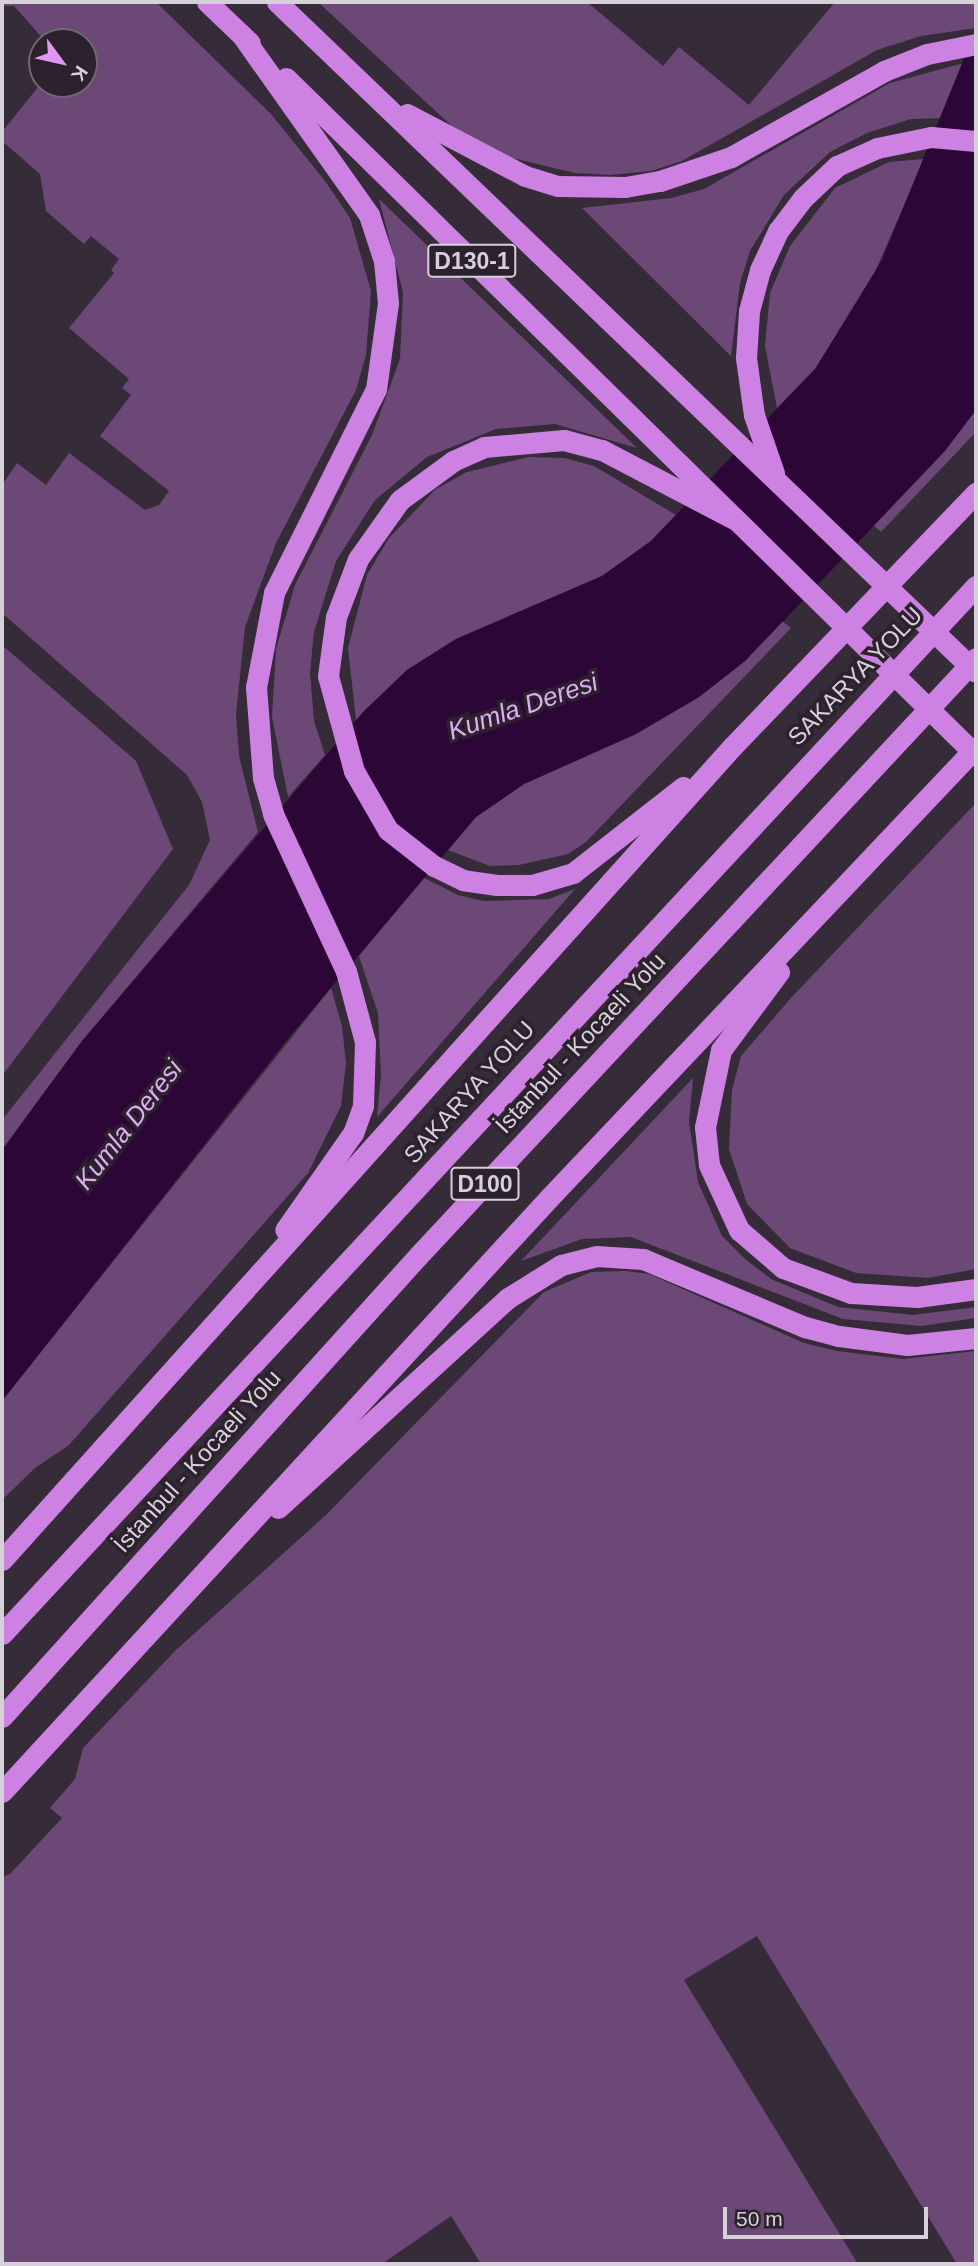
<!DOCTYPE html>
<meta charset="utf-8">
<style>
body{margin:0}
#map{position:relative;width:978px;height:2266px;overflow:hidden;background:#362b39;font-family:Helvetica,sans-serif}
div>[style]{position:absolute}
.green>*{inset:0;background:#6c4877}
.water>*{inset:0;background:#2c0636}
.highway>*{height:21px;margin:-10.5px;padding:0 10.5px;transform-origin:10.5px;border-radius:10.5px;background:#cd82e3}
span{translate:-50% -50%;white-space:nowrap;text-align:center;line-height:1.15;-webkit-text-stroke:7px #2b222e;paint-order:stroke}
.shield-label span{padding:2px 5px;background:#2b222e;border:2px solid;border-radius:5px;-webkit-text-stroke-width:0}
.shield-label{font-size:23px;color:#d6d0d8;font-weight:700}
.street-label{font-size:24px;color:#d6d0d8}
.water-label{font-size:26px;color:#e3abf4;font-style:italic}
.frame{position:absolute;inset:0;border:4px solid #d6d0d8;pointer-events:none}
.north{position:absolute;left:28px;top:28px;width:70px;height:70px;box-sizing:border-box;background:#2b222e;border:2px solid #6f6872;border-radius:50%;rotate:123deg;font-size:19px;font-weight:700;line-height:28px;text-align:center;color:#d6d0d8}
.north::after{content:'';display:block;margin:auto;width:24px;height:32px;background:#de98f2;clip-path:polygon(50% 0,100% 100%,50% 72%,0 100%)}
.scale{position:absolute;left:723px;top:2207px;width:205px;height:32px;box-sizing:border-box;border:4px solid #d6d0d8;border-top:0;padding-left:9px;font-size:21px;line-height:24px;white-space:nowrap;color:#d6d0d8;-webkit-text-stroke:5px #2b222e;paint-order:stroke}
</style>
<div id="map">
<div class="green">
<i style="clip-path:polygon(2px 2px,156px 2px,271px 114px,325px 181px,350px 218px,371px 291px,366px 355px,356px 390px,276px 543px,245px 627px,236px 715px,239px 756px,258px 832px,82px 1041px,2px 1150px,2px 1120px,189px 885px,210px 840px,202px 802px,187px 775px,2px 613px,2px 485px,17px 463px,46px 485px,69px 453px,145px 510px,159px 505px,169px 491px,100px 436px,131px 395px,122px 388px,129px 379px,69px 328px,114px 273px,111px 270px,119px 259px,91px 236px,84px 244px,46px 211px,40px 174px,2px 141px,2px 132px,42px 82px,84px 84px,84px 42px,46px 42px,14px 6px,2px 6px)"></i>
<i style="clip-path:polygon(318px 2px,587px 2px,663px 66px,679px 47px,749px 105px,835px 2px,976px 2px,976px 28px,921px 36px,877px 50px,682px 161px,651px 171px,610px 175px,575px 173px,500px 155px,456px 130px)"></i>
<i style="clip-path:polygon(964px 63px,941px 118px,911px 119px,867px 133px,830px 152px,784px 195px,750px 251px,740px 283px,731px 356px,582px 208px,671px 198px,704px 189px,890px 83px)"></i>
<i style="clip-path:polygon(924px 159px,869px 286px,815px 369px,777px 408px,765px 346px,770px 293px,790px 246px,835px 188px,889px 162px)"></i>
<i style="clip-path:polygon(379px 199px,637px 448px,555px 424px,496px 429px,427px 457px,375px 500px,336px 561px,314px 632px,310px 672px,314px 721px,325px 755px,288px 797px,272px 717px,276px 649px,295px 585px,372px 435px,400px 359px,403px 292px)"></i>
<i style="clip-path:polygon(976px 410px,976px 432px,881px 532px,873px 525px)"></i>
<i style="clip-path:polygon(529px 457px,564px 458px,594px 466px,676px 515px,651px 541px,602px 576px,456px 639px,407px 670px,356px 720px,348px 648px,367px 575px,389px 538px,436px 489px,467px 472px)"></i>
<i style="clip-path:polygon(782px 621px,791px 628px,586px 842px,568px 854px,519px 865px,490px 866px,448px 850px,476px 817px,524px 784px,636px 734px,699px 697px,745px 661px)"></i>
<i style="clip-path:polygon(2px 645px,136px 761px,173px 849px,2px 1076px)"></i>
<i style="clip-path:polygon(974px 805px,976px 1269px,928px 1278px,856px 1273px,790px 1248px,747px 1204px,729px 1149px,732px 1090px,741px 1056px,791px 998px)"></i>
<i style="clip-path:polygon(424px 878px,458px 895px,484px 901px,549px 899px,575px 889px,377px 1117px,381px 1074px,378px 1013px,359px 956px)"></i>
<i style="clip-path:polygon(331px 988px,342px 1026px,346px 1063px,341px 1106px,308px 1173px,69px 1445px,35px 1468px,2px 1500px,2px 1401px)"></i>
<i style="clip-path:polygon(693px 1078px,689px 1122px,698px 1182px,722px 1236px,745px 1259px,771px 1279px,838px 1307px,913px 1315px,976px 1307px,976px 1318px,921px 1326px,843px 1319px,631px 1237px,582px 1239px,521px 1261px)"></i>
<i style="clip-path:polygon(626px 1271px,649px 1274px,804px 1343px,837px 1351px,903px 1359px,976px 1351px,976px 2264px,957px 2264px,757px 1936px,684px 1980px,858px 2264px,481px 2264px,451px 2216px,382px 2264px,2px 2264px,2px 1877px,10px 1874px,62px 1818px,50px 1808px,75px 1779px,83px 1748px,175px 1651px,326px 1515px,544px 1292px,591px 1272px)"></i>
</div>
<div class="water">
<i style="clip-path:polygon(976px 29px,976px 410px,945px 451px,745px 661px,699px 697px,636px 734px,524px 784px,476px 817px,290px 1036px,2px 1401px,2px 1150px,82px 1041px,364px 711px,407px 670px,456px 639px,602px 576px,651px 541px,815px 369px,882px 260px)"></i>
</div>
<div class="highway">
<i style="left:207px;top:2px;width:59px;rotate:43.6deg"></i>
<i style="left:277px;top:2px;width:968px;rotate:43.79deg"></i>
<i style="left:241px;top:34px;width:222px;rotate:54.7deg"></i>
<i style="left:369px;top:215px;width:48px;rotate:71.9deg"></i>
<i style="left:384px;top:261px;width:42px;rotate:84.6deg"></i>
<i style="left:388px;top:303px;width:87px;rotate:97.9deg"></i>
<i style="left:376px;top:389px;width:228px;rotate:116.6deg"></i>
<i style="left:274px;top:593px;width:96px;rotate:100.8deg"></i>
<i style="left:256px;top:687px;width:91px;rotate:85.6deg"></i>
<i style="left:263px;top:778px;width:37px;rotate:74deg"></i>
<i style="left:273px;top:814px;width:173px;rotate:65.1deg"></i>
<i style="left:346px;top:971px;width:73px;rotate:75deg"></i>
<i style="left:365px;top:1042px;width:64px;rotate:91.8deg"></i>
<i style="left:363px;top:1106px;width:29px;rotate:110deg"></i>
<i style="left:353px;top:1133px;width:118px;rotate:125deg"></i>
<i style="left:286px;top:78px;width:967px;rotate:44.46deg"></i>
<i style="left:407px;top:114px;width:133px;rotate:27.7deg"></i>
<i style="left:525px;top:176px;width:34px;rotate:17deg"></i>
<i style="left:558px;top:186px;width:67px;rotate:0.9deg"></i>
<i style="left:625px;top:187px;width:36px;rotate:-10deg"></i>
<i style="left:660px;top:181px;width:75px;rotate:-18.7deg"></i>
<i style="left:731px;top:157px;width:176px;rotate:-29.3deg"></i>
<i style="left:884px;top:71px;width:46px;rotate:-21.6deg"></i>
<i style="left:927px;top:54px;width:50px;rotate:-11.5deg"></i>
<i style="left:774px;top:473px;width:61px;rotate:-109deg"></i>
<i style="left:754px;top:415px;width:58px;rotate:-98deg"></i>
<i style="left:746px;top:358px;width:47px;rotate:-86.3deg"></i>
<i style="left:749px;top:311px;width:42px;rotate:-75deg"></i>
<i style="left:760px;top:270px;width:43px;rotate:-65.2deg"></i>
<i style="left:778px;top:231px;width:41px;rotate:-52.9deg"></i>
<i style="left:803px;top:198px;width:47px;rotate:-43.3deg"></i>
<i style="left:837px;top:166px;width:44px;rotate:-24.2deg"></i>
<i style="left:877px;top:148px;width:55px;rotate:-11.5deg"></i>
<i style="left:931px;top:137px;width:45px;rotate:5.1deg"></i>
<i style="left:683px;top:787px;width:140px;rotate:142deg"></i>
<i style="left:573px;top:873px;width:43px;rotate:163.7deg"></i>
<i style="left:532px;top:885px;width:35px;rotate:180deg"></i>
<i style="left:497px;top:885px;width:34px;rotate:-172deg"></i>
<i style="left:463px;top:880px;width:32px;rotate:-154deg"></i>
<i style="left:434px;top:866px;width:58px;rotate:-142deg"></i>
<i style="left:388px;top:830px;width:68px;rotate:-120deg"></i>
<i style="left:354px;top:771px;width:98px;rotate:-105.3deg"></i>
<i style="left:328px;top:676px;width:60px;rotate:-82.3deg"></i>
<i style="left:336px;top:617px;width:62px;rotate:-69.2deg"></i>
<i style="left:358px;top:559px;width:72px;rotate:-54.6deg"></i>
<i style="left:400px;top:500px;width:66px;rotate:-36.3deg"></i>
<i style="left:453px;top:461px;width:34px;rotate:-24deg"></i>
<i style="left:484px;top:447px;width:80px;rotate:-5deg"></i>
<i style="left:564px;top:440px;width:39px;rotate:15deg"></i>
<i style="left:602px;top:450px;width:151px;rotate:27.6deg"></i>
<i style="left:779px;top:972px;width:97px;rotate:126.6deg"></i>
<i style="left:721px;top:1050px;width:79px;rotate:101.7deg"></i>
<i style="left:705px;top:1127px;width:38px;rotate:84deg"></i>
<i style="left:709px;top:1165px;width:72px;rotate:65.2deg"></i>
<i style="left:739px;top:1230px;width:58px;rotate:40.8deg"></i>
<i style="left:783px;top:1268px;width:72px;rotate:20.2deg"></i>
<i style="left:851px;top:1293px;width:66px;rotate:3.5deg"></i>
<i style="left:917px;top:1297px;width:60px;rotate:-7.7deg"></i>
<i style="left:278px;top:1508px;width:311px;rotate:-42.4deg"></i>
<i style="left:508px;top:1298px;width:62px;rotate:-31.9deg"></i>
<i style="left:561px;top:1265px;width:36px;rotate:-14deg"></i>
<i style="left:596px;top:1256px;width:47px;rotate:3.7deg"></i>
<i style="left:643px;top:1259px;width:176px;rotate:22.8deg"></i>
<i style="left:805px;top:1327px;width:35px;rotate:15deg"></i>
<i style="left:839px;top:1336px;width:69px;rotate:7.5deg"></i>
<i style="left:907px;top:1345px;width:69px;rotate:-5.8deg"></i>
<i style="left:2px;top:1560px;width:1094px;rotate:-48.08deg"></i>
<i style="left:733px;top:746px;width:351px;rotate:-46.2deg"></i>
<i style="left:2px;top:1634px;width:1431px;rotate:-47.1deg"></i>
<i style="left:2px;top:1717px;width:621px;rotate:-47.94deg"></i>
<i style="left:418px;top:1256px;width:818px;rotate:-46.98deg"></i>
<i style="left:2px;top:1792px;width:806px;rotate:-47.36deg"></i>
<i style="left:548px;top:1199px;width:622px;rotate:-46.56deg"></i>
</div>
<div class="shield-label">
<span style="left:472px;top:261px">D130-1</span>
<span style="left:485px;top:1184px">D100</span>
</div>
<div class="street-label">
<span style="left:855px;top:676px;rotate:-46deg">SAKARYA YOLU</span>
<span style="left:580px;top:1043px;rotate:-47deg">İstanbul - Kocaeli Yolu</span>
<span style="left:469px;top:1092px;rotate:-48deg">SAKARYA YOLU</span>
<span style="left:197px;top:1461px;rotate:-48deg">İstanbul - Kocaeli Yolu</span>
</div>
<div class="water-label">
<span style="left:523px;top:707px;rotate:-19deg">Kumla Deresi</span>
<span style="left:129px;top:1125px;rotate:-52deg">Kumla Deresi</span>
</div>
<div class="frame"></div>
<div class="north">K</div>
<div class="scale">50 m</div>
</div>
